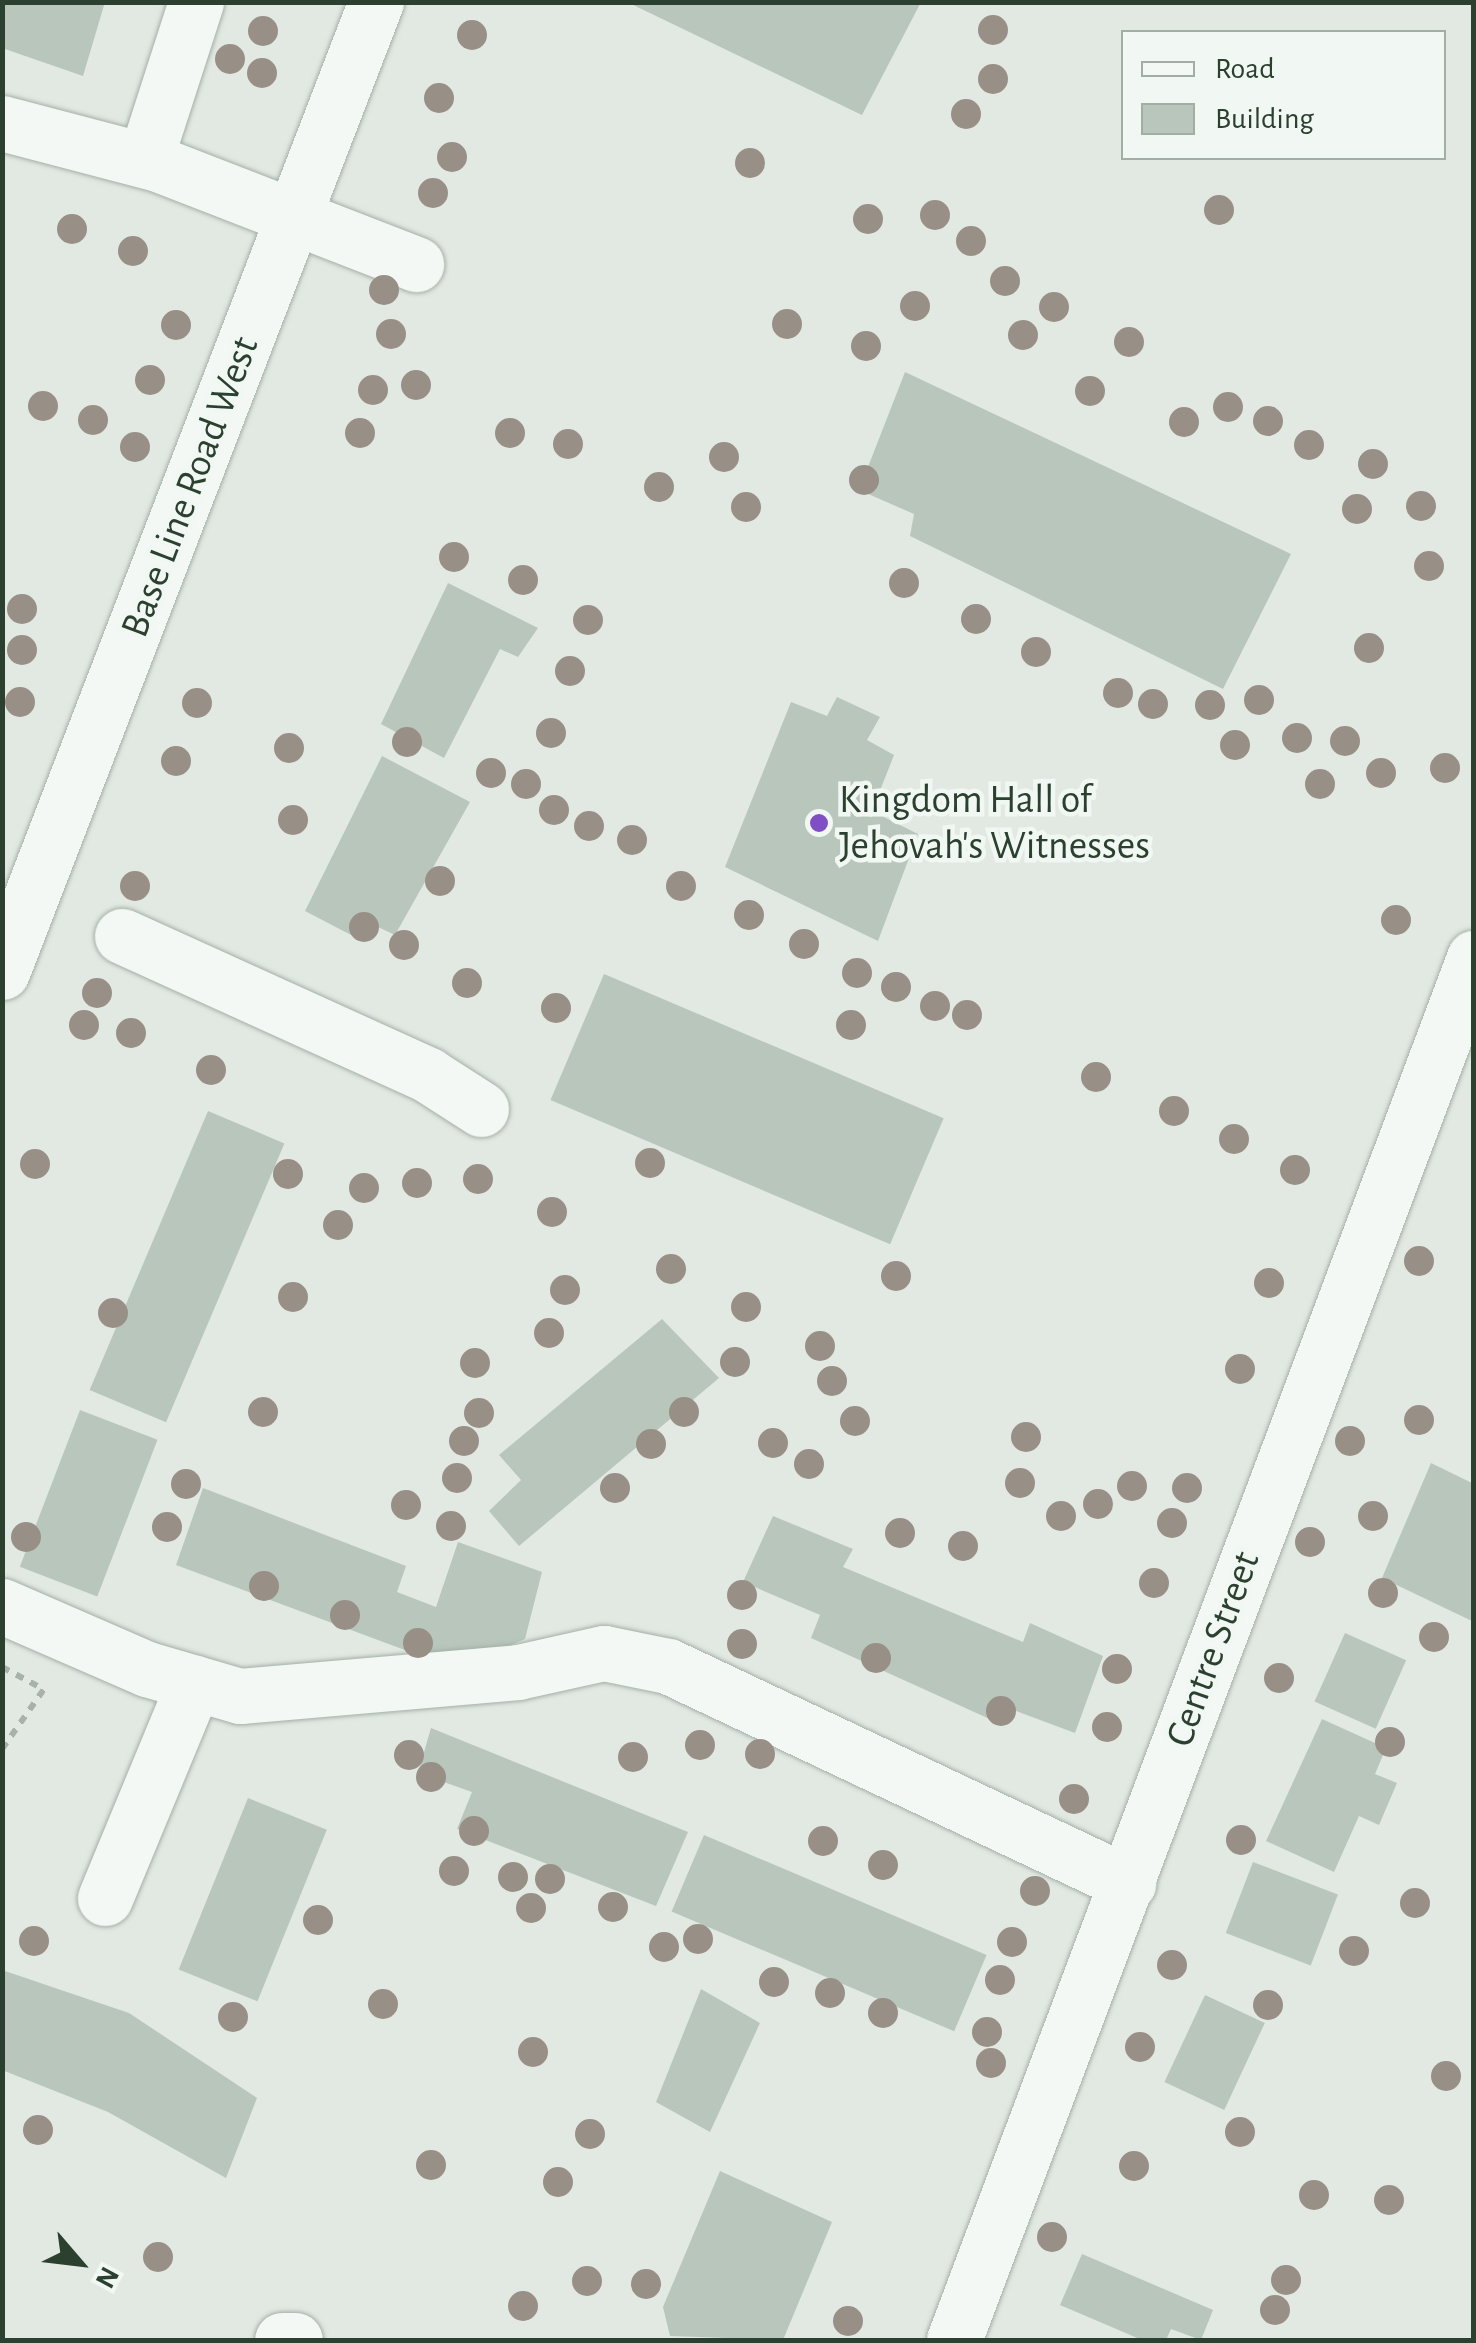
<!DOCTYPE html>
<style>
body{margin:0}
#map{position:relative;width:1476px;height:2343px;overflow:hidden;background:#e2e9e3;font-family:"Alegreya Sans",sans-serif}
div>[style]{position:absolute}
.building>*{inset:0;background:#b9c6bb;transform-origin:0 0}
.path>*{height:6px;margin-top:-3px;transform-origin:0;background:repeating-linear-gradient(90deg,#a8b2aa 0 8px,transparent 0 16px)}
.roads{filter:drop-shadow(0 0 2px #a4b0a6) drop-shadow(0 0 2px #a4b0a6)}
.minor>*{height:55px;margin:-27.5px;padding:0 27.5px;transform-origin:27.5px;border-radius:27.5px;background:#f4f8f5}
.trees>*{width:30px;height:30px;margin:-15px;border-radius:50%;background:#988f86}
.dots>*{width:28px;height:28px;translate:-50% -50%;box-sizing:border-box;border:5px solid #f1f7f2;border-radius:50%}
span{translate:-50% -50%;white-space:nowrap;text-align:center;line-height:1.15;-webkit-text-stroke:9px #f1f7f2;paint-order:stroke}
.street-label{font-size:40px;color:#2b402f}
.poi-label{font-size:40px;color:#2b402f}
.left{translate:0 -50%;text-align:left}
.frame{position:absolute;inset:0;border:5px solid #2b402f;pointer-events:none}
.legend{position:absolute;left:1121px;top:30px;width:325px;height:130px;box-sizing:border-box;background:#f1f7f2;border:2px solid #a2aea4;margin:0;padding:12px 18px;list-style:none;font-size:30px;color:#2b402f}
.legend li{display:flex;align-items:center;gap:20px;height:50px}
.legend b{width:50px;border:2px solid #a2aea4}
.north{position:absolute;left:30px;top:2213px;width:100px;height:100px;-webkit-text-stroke:8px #f1f7f2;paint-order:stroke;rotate:118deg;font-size:28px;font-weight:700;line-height:40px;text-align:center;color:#2b402f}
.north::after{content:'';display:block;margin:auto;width:35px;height:45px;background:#2b402f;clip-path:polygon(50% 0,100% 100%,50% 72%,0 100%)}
</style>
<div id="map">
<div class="building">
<i style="clip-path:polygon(2px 2px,105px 2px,83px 76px,2px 48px)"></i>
<i style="clip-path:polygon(627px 2px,917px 2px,920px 4px,862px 115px)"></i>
<i style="clip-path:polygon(905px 372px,1291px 554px,1223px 689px,910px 536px,914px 514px,859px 490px)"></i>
<i style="clip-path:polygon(448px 583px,538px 628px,518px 657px,500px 649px,444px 758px,381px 724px)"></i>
<i style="clip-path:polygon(837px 697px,880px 717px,867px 740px,894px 755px,872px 811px,918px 834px,878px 941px,725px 867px,791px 702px,827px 716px)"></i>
<i style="clip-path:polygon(382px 756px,470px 802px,395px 935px,359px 918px,353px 936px,305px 911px)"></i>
<i style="left:604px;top:974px;width:369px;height:137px;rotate:23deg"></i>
<i style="left:208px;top:1111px;width:83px;height:303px;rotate:23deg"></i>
<i style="clip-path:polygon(662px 1319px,719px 1378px,519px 1546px,489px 1511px,521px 1480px,499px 1455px)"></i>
<i style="left:80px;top:1410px;width:83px;height:168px;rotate:21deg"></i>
<i style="clip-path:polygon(1431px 1463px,1474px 1484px,1474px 1622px,1382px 1578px)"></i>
<i style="clip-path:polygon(203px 1488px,406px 1566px,397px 1592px,436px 1607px,458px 1542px,542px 1572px,525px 1639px,456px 1669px,176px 1565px)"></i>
<i style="clip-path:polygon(773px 1516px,853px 1549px,843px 1567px,1023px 1642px,1030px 1623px,1103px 1656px,1075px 1733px,1003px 1706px,994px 1721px,811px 1638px,820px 1615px,743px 1582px)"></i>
<i style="left:1345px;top:1633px;width:67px;height:75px;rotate:24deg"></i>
<i style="clip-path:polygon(1322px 1719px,1386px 1748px,1375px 1774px,1397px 1783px,1379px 1825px,1359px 1816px,1334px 1872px,1266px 1841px)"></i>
<i style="clip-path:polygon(431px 1728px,688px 1832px,656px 1906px,457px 1829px,472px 1792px,418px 1773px)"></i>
<i style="left:248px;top:1798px;width:85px;height:185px;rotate:22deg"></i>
<i style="left:704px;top:1835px;width:307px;height:83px;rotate:23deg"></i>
<i style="left:1253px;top:1862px;width:91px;height:76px;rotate:21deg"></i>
<i style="clip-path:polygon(2px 1970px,129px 2013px,257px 2098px,226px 2178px,108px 2112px,2px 2070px)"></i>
<i style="clip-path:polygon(701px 1989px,760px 2023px,710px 2132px,656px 2102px)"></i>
<i style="left:1205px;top:1995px;width:66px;height:96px;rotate:25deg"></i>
<i style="clip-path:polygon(720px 2171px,832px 2222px,783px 2340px,670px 2336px,663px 2307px)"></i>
<i style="clip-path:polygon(1082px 2254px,1213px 2310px,1201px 2340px,1171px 2329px,1166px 2340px,1142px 2340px,1060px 2305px)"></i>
</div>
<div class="path">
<i style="left:2px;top:1667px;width:40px;rotate:28deg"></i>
<i style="left:2px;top:1749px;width:73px;rotate:-55deg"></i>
</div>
<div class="roads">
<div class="minor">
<i style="left:2px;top:123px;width:161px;rotate:14.7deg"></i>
<i style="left:158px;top:164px;width:277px;rotate:21.2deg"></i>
<i style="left:145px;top:160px;width:166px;rotate:-72.1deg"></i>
<i style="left:122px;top:936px;width:336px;rotate:24.4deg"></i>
<i style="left:428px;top:1075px;width:63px;rotate:32.7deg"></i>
<i style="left:2px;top:972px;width:1040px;rotate:-68.92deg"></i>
<i style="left:2px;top:1606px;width:158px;rotate:23.5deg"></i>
<i style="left:147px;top:1669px;width:97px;rotate:16.2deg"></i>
<i style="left:240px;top:1696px;width:279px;rotate:-4.9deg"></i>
<i style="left:518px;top:1672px;width:88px;rotate:-12.5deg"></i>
<i style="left:604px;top:1653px;width:65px;rotate:11.5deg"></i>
<i style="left:668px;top:1666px;width:509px;rotate:25.26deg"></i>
<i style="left:105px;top:1898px;width:233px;rotate:-67.5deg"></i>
<i style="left:282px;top:2340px;width:13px"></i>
<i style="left:954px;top:2340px;width:1477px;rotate:-69.38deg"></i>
</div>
</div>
<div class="trees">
<i style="left:993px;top:30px"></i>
<i style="left:263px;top:31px"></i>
<i style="left:472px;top:35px"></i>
<i style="left:230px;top:59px"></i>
<i style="left:262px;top:73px"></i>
<i style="left:993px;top:79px"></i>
<i style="left:439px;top:98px"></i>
<i style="left:966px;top:114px"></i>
<i style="left:452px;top:157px"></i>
<i style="left:750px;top:163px"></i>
<i style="left:433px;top:193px"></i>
<i style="left:1219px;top:210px"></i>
<i style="left:935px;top:215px"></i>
<i style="left:868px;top:219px"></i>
<i style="left:72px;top:229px"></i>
<i style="left:971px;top:241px"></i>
<i style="left:133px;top:251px"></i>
<i style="left:1005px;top:281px"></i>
<i style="left:384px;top:290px"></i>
<i style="left:915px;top:306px"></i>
<i style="left:1054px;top:307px"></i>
<i style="left:787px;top:324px"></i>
<i style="left:176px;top:325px"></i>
<i style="left:391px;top:334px"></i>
<i style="left:1023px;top:335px"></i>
<i style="left:1129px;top:342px"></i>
<i style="left:866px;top:346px"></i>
<i style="left:150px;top:380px"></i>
<i style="left:416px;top:385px"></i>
<i style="left:373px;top:390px"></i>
<i style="left:1090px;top:391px"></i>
<i style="left:43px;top:406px"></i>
<i style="left:1228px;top:407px"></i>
<i style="left:93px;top:420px"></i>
<i style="left:1268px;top:421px"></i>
<i style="left:1184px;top:422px"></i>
<i style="left:360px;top:433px"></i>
<i style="left:510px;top:433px"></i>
<i style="left:568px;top:444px"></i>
<i style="left:1309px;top:445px"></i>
<i style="left:135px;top:447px"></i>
<i style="left:724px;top:457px"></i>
<i style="left:1373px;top:464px"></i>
<i style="left:864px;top:480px"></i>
<i style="left:659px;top:487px"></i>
<i style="left:1421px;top:506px"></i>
<i style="left:746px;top:507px"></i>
<i style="left:1357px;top:509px"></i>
<i style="left:454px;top:557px"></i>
<i style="left:1429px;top:566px"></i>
<i style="left:523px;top:580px"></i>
<i style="left:904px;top:583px"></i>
<i style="left:22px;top:609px"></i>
<i style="left:976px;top:619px"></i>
<i style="left:588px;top:620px"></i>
<i style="left:1369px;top:648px"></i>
<i style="left:22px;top:650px"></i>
<i style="left:1036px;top:652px"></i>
<i style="left:570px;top:671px"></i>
<i style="left:1118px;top:693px"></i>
<i style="left:1259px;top:700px"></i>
<i style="left:20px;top:702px"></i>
<i style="left:197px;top:703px"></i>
<i style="left:1153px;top:704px"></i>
<i style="left:1210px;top:705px"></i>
<i style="left:551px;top:733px"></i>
<i style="left:1297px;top:738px"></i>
<i style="left:1345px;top:741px"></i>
<i style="left:407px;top:742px"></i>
<i style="left:1235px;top:745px"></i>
<i style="left:289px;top:748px"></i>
<i style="left:176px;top:761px"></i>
<i style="left:1445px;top:768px"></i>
<i style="left:491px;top:773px"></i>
<i style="left:1381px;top:773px"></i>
<i style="left:526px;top:784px"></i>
<i style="left:1320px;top:784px"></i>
<i style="left:554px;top:810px"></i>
<i style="left:293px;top:820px"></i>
<i style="left:589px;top:826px"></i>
<i style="left:632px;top:840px"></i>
<i style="left:440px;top:881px"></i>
<i style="left:135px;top:886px"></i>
<i style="left:681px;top:886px"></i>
<i style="left:749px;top:915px"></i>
<i style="left:1396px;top:920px"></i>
<i style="left:364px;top:927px"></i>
<i style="left:804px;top:944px"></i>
<i style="left:404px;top:945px"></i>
<i style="left:857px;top:973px"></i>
<i style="left:467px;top:983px"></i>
<i style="left:896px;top:987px"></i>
<i style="left:97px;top:993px"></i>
<i style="left:935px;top:1006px"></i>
<i style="left:556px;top:1008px"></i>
<i style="left:967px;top:1015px"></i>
<i style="left:84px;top:1025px"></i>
<i style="left:851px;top:1025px"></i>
<i style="left:131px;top:1033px"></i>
<i style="left:211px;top:1070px"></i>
<i style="left:1096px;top:1077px"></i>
<i style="left:1174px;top:1111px"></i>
<i style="left:1234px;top:1139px"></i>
<i style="left:650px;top:1163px"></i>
<i style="left:35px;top:1164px"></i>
<i style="left:1295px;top:1170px"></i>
<i style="left:288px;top:1174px"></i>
<i style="left:478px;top:1179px"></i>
<i style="left:417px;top:1183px"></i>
<i style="left:364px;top:1188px"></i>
<i style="left:552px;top:1212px"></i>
<i style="left:338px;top:1225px"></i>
<i style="left:1419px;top:1261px"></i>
<i style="left:671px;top:1269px"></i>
<i style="left:896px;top:1276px"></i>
<i style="left:1269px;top:1283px"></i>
<i style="left:565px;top:1290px"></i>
<i style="left:293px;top:1297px"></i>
<i style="left:746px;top:1307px"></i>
<i style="left:113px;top:1313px"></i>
<i style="left:549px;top:1333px"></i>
<i style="left:820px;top:1346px"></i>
<i style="left:735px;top:1362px"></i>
<i style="left:475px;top:1363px"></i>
<i style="left:1240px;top:1369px"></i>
<i style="left:832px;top:1381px"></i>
<i style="left:263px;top:1412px"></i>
<i style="left:684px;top:1412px"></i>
<i style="left:479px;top:1413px"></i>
<i style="left:1419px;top:1420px"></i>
<i style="left:855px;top:1421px"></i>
<i style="left:1026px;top:1437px"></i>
<i style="left:464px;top:1441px"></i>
<i style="left:1350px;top:1441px"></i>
<i style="left:773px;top:1443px"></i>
<i style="left:651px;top:1444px"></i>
<i style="left:809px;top:1464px"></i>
<i style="left:457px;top:1478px"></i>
<i style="left:1020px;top:1483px"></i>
<i style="left:186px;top:1484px"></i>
<i style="left:1132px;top:1486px"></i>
<i style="left:615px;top:1488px"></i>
<i style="left:1187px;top:1488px"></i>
<i style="left:1098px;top:1504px"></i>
<i style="left:406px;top:1505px"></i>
<i style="left:1061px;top:1516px"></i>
<i style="left:1373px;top:1516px"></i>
<i style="left:1172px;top:1523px"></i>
<i style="left:451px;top:1526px"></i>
<i style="left:167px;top:1527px"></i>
<i style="left:900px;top:1533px"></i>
<i style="left:26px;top:1537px"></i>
<i style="left:1310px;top:1542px"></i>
<i style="left:963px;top:1546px"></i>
<i style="left:1154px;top:1583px"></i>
<i style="left:264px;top:1586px"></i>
<i style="left:1383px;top:1593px"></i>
<i style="left:742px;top:1595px"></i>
<i style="left:345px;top:1615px"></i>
<i style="left:1434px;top:1637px"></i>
<i style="left:418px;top:1643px"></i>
<i style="left:742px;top:1644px"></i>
<i style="left:876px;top:1658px"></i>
<i style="left:1117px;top:1669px"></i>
<i style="left:1279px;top:1678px"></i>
<i style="left:1001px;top:1711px"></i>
<i style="left:1107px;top:1727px"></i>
<i style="left:1390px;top:1742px"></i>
<i style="left:700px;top:1745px"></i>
<i style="left:760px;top:1754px"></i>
<i style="left:409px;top:1755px"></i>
<i style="left:633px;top:1757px"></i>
<i style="left:431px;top:1777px"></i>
<i style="left:1074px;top:1799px"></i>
<i style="left:474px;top:1831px"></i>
<i style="left:1241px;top:1840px"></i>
<i style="left:823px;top:1841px"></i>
<i style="left:883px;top:1865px"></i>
<i style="left:454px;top:1871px"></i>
<i style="left:513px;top:1877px"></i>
<i style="left:550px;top:1879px"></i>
<i style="left:1035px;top:1891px"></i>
<i style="left:1415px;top:1903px"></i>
<i style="left:613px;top:1907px"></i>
<i style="left:531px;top:1908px"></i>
<i style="left:318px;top:1920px"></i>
<i style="left:698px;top:1939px"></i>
<i style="left:34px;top:1941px"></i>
<i style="left:1012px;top:1942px"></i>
<i style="left:664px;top:1947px"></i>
<i style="left:1354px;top:1951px"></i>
<i style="left:1172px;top:1965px"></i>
<i style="left:1000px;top:1980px"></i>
<i style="left:774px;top:1982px"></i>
<i style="left:830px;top:1993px"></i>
<i style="left:383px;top:2004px"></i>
<i style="left:1268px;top:2005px"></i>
<i style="left:883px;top:2013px"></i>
<i style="left:233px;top:2017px"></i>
<i style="left:987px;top:2032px"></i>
<i style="left:1140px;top:2047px"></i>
<i style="left:533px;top:2052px"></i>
<i style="left:991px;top:2063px"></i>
<i style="left:1446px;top:2076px"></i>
<i style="left:38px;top:2130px"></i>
<i style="left:1240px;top:2132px"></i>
<i style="left:590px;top:2134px"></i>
<i style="left:431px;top:2165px"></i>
<i style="left:1134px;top:2166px"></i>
<i style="left:558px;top:2182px"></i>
<i style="left:1314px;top:2195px"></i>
<i style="left:1389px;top:2200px"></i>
<i style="left:1052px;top:2237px"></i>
<i style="left:158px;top:2257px"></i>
<i style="left:1286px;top:2280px"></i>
<i style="left:587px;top:2281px"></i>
<i style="left:646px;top:2284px"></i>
<i style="left:523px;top:2306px"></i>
<i style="left:1275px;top:2310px"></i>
<i style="left:848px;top:2321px"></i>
</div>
<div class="dots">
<i style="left:819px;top:823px;background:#804fc6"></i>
</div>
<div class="street-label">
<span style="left:190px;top:487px;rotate:-69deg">Base Line Road West</span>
<span style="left:1213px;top:1649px;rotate:-70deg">Centre Street</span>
</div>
<div class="poi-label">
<span class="left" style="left:839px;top:823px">Kingdom Hall of<br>Jehovah's Witnesses</span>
</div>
<div class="frame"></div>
<ul class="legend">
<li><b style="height:12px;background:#f4f8f5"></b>Road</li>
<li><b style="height:28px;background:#b9c6bb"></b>Building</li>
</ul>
<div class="north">N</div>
</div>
